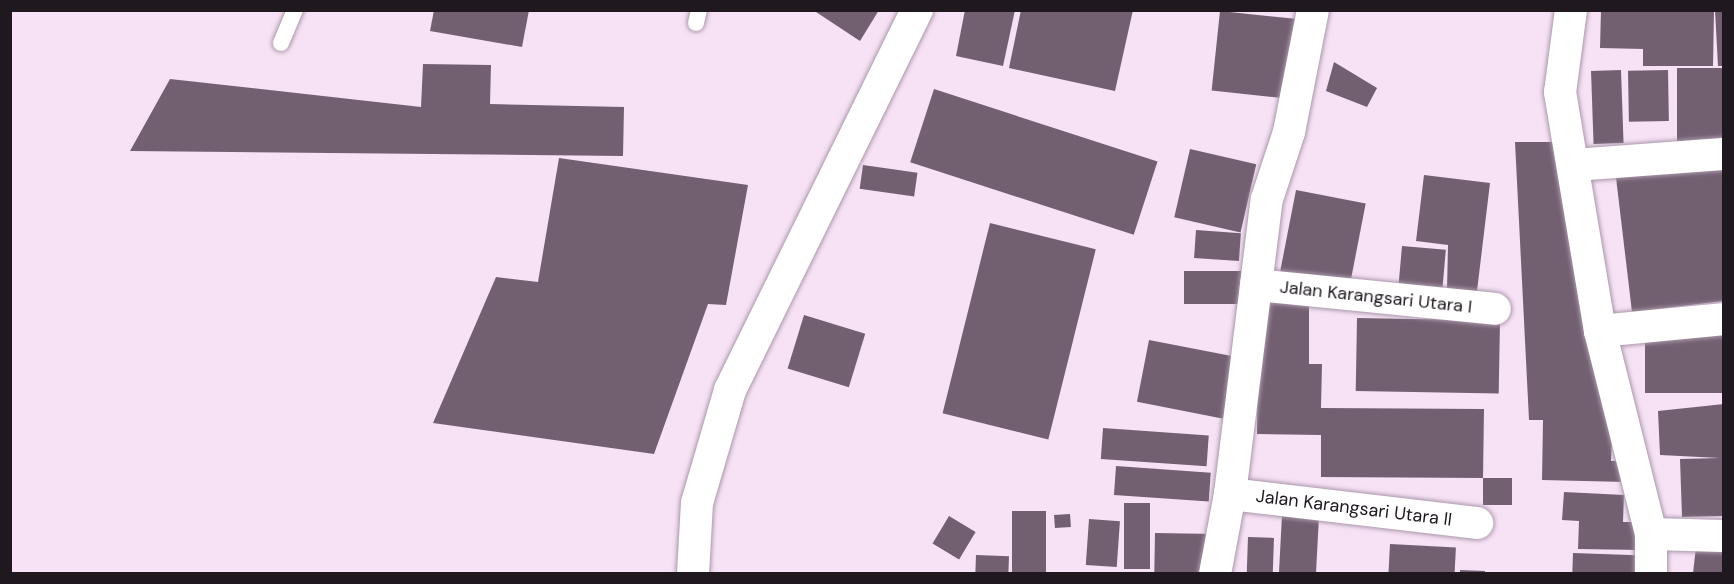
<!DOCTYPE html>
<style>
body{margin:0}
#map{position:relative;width:1734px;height:584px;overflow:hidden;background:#f6e1f5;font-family:"DM Sans",sans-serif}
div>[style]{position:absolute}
.building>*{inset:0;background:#726071;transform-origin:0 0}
.roads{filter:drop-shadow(0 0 2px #ab97aa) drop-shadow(0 0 2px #ab97aa)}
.lane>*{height:16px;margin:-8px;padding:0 8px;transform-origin:8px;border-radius:8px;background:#fff}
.street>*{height:32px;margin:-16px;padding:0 16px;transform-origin:16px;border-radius:16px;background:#fff}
span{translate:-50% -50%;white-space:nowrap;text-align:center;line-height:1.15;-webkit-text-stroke:4.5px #fff;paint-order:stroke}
.street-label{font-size:18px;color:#1f181f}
.frame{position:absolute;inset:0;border:12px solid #1f181f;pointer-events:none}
</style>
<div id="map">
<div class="building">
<i style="clip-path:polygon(434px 10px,529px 10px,522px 47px,430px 31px)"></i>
<i style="clip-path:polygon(813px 10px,879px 10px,860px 41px)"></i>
<i style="clip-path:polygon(965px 10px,1015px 10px,1003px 66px,956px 56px)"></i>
<i style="clip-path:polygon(1021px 10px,1133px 10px,1115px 91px,1009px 68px)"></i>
<i style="clip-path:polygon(1601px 10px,1714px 10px,1713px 66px,1643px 66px,1643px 49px,1600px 48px)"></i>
<i style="clip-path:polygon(1715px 10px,1724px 10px,1724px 66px,1718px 66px)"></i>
<i style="left:1220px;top:11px;width:80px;height:80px;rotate:6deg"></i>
<i style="clip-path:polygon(1334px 62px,1377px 88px,1367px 107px,1326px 91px)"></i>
<i style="clip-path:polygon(423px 64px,491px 65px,490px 104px,624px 107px,623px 156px,130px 151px,170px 79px,421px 107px)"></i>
<i style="left:1724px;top:68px;width:74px;height:47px;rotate:90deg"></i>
<i style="left:1621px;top:70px;width:73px;height:30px;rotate:88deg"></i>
<i style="left:1668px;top:70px;width:51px;height:40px;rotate:89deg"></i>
<i style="left:934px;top:89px;width:235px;height:77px;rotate:18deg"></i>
<i style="clip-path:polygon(1515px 142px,1561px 142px,1613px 420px,1611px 461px,1627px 461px,1626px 482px,1542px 480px,1543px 420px,1529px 420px)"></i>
<i style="left:1190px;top:149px;width:68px;height:70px;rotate:13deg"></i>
<i style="clip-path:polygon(559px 158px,748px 185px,726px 305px,708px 304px,654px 454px,433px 423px,496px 277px,538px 282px)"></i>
<i style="clip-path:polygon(1724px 160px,1724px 301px,1632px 312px,1615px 169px)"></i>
<i style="left:863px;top:165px;width:55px;height:24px;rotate:8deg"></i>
<i style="clip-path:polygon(1424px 175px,1490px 183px,1477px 291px,1447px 290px,1448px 245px,1416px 241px)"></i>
<i style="left:1296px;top:190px;width:71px;height:84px;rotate:11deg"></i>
<i style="left:990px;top:223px;width:109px;height:196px;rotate:14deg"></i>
<i style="left:1196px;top:230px;width:45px;height:28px;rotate:4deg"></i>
<i style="left:1402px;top:246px;width:44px;height:43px;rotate:5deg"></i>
<i style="left:1184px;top:271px;width:57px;height:33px"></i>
<i style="clip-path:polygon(1258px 300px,1309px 300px,1309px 364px,1322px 364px,1321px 408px,1484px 409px,1483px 478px,1321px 477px,1321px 435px,1257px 434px)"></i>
<i style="left:804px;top:315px;width:64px;height:56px;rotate:17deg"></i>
<i style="left:1357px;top:318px;width:143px;height:73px;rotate:1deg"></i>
<i style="left:1724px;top:328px;width:65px;height:79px;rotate:90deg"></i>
<i style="left:1149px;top:340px;width:92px;height:63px;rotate:11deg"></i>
<i style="clip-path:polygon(1724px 404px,1724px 516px,1682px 517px,1680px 459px,1720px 458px,1660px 455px,1658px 411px)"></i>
<i style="left:1103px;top:428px;width:106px;height:31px;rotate:4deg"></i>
<i style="left:1116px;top:466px;width:95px;height:29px;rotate:4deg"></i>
<i style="left:1483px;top:478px;width:29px;height:27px"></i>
<i style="clip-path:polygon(1564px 492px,1624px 495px,1623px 522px,1642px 522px,1641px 550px,1578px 549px,1579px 521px,1562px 520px)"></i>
<i style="left:1124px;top:503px;width:26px;height:66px"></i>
<i style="left:1012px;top:511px;width:34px;height:62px"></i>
<i style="left:1070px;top:514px;width:13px;height:16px;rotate:86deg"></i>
<i style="left:1282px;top:515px;width:37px;height:58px;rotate:3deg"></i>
<i style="left:949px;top:516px;width:31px;height:32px;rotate:31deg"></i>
<i style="left:1089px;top:519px;width:31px;height:46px;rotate:4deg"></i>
<i style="left:1155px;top:533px;width:60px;height:40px;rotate:1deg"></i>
<i style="left:1248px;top:537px;width:26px;height:36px;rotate:2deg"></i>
<i style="clip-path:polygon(1697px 539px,1724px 542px,1724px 573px,1693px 573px)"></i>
<i style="left:1390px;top:544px;width:66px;height:29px;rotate:3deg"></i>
<i style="left:1573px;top:553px;width:64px;height:20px;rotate:2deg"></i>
<i style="left:976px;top:555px;width:33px;height:18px;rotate:2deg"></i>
<i style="clip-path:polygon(1460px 570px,1485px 571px,1485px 573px,1460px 573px)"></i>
</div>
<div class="roads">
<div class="lane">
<i style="left:696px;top:23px;width:13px;rotate:-77deg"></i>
<i style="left:281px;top:43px;width:36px;rotate:-67deg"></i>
</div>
<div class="street">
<i style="left:1571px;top:10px;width:83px;rotate:97.6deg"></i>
<i style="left:1560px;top:92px;width:242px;rotate:80.5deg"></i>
<i style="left:1600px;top:331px;width:209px;rotate:75.9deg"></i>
<i style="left:1651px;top:534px;width:40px;rotate:90deg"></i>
<i style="left:1573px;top:165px;width:151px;rotate:-4.2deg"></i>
<i style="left:1256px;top:285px;width:240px;rotate:5.7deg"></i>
<i style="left:1600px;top:331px;width:125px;rotate:-5.5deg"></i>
<i style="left:1230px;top:494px;width:249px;rotate:6.7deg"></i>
<i style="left:1651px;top:534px;width:73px;rotate:1.6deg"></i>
<i style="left:693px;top:574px;width:71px;rotate:-86.8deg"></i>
<i style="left:697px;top:503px;width:118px;rotate:-73.7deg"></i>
<i style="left:730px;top:390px;width:424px;rotate:-63.8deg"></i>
<i style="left:1215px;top:574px;width:81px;rotate:-79.4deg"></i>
<i style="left:1230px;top:494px;width:297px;rotate:-82.9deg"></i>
<i style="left:1267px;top:199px;width:71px;rotate:-71.8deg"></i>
<i style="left:1289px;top:132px;width:124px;rotate:-78.9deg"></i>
</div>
</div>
<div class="street-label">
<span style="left:1376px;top:297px;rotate:6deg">Jalan Karangsari Utara I</span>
<span style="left:1354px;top:508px;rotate:7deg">Jalan Karangsari Utara II</span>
</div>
<div class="frame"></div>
</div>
